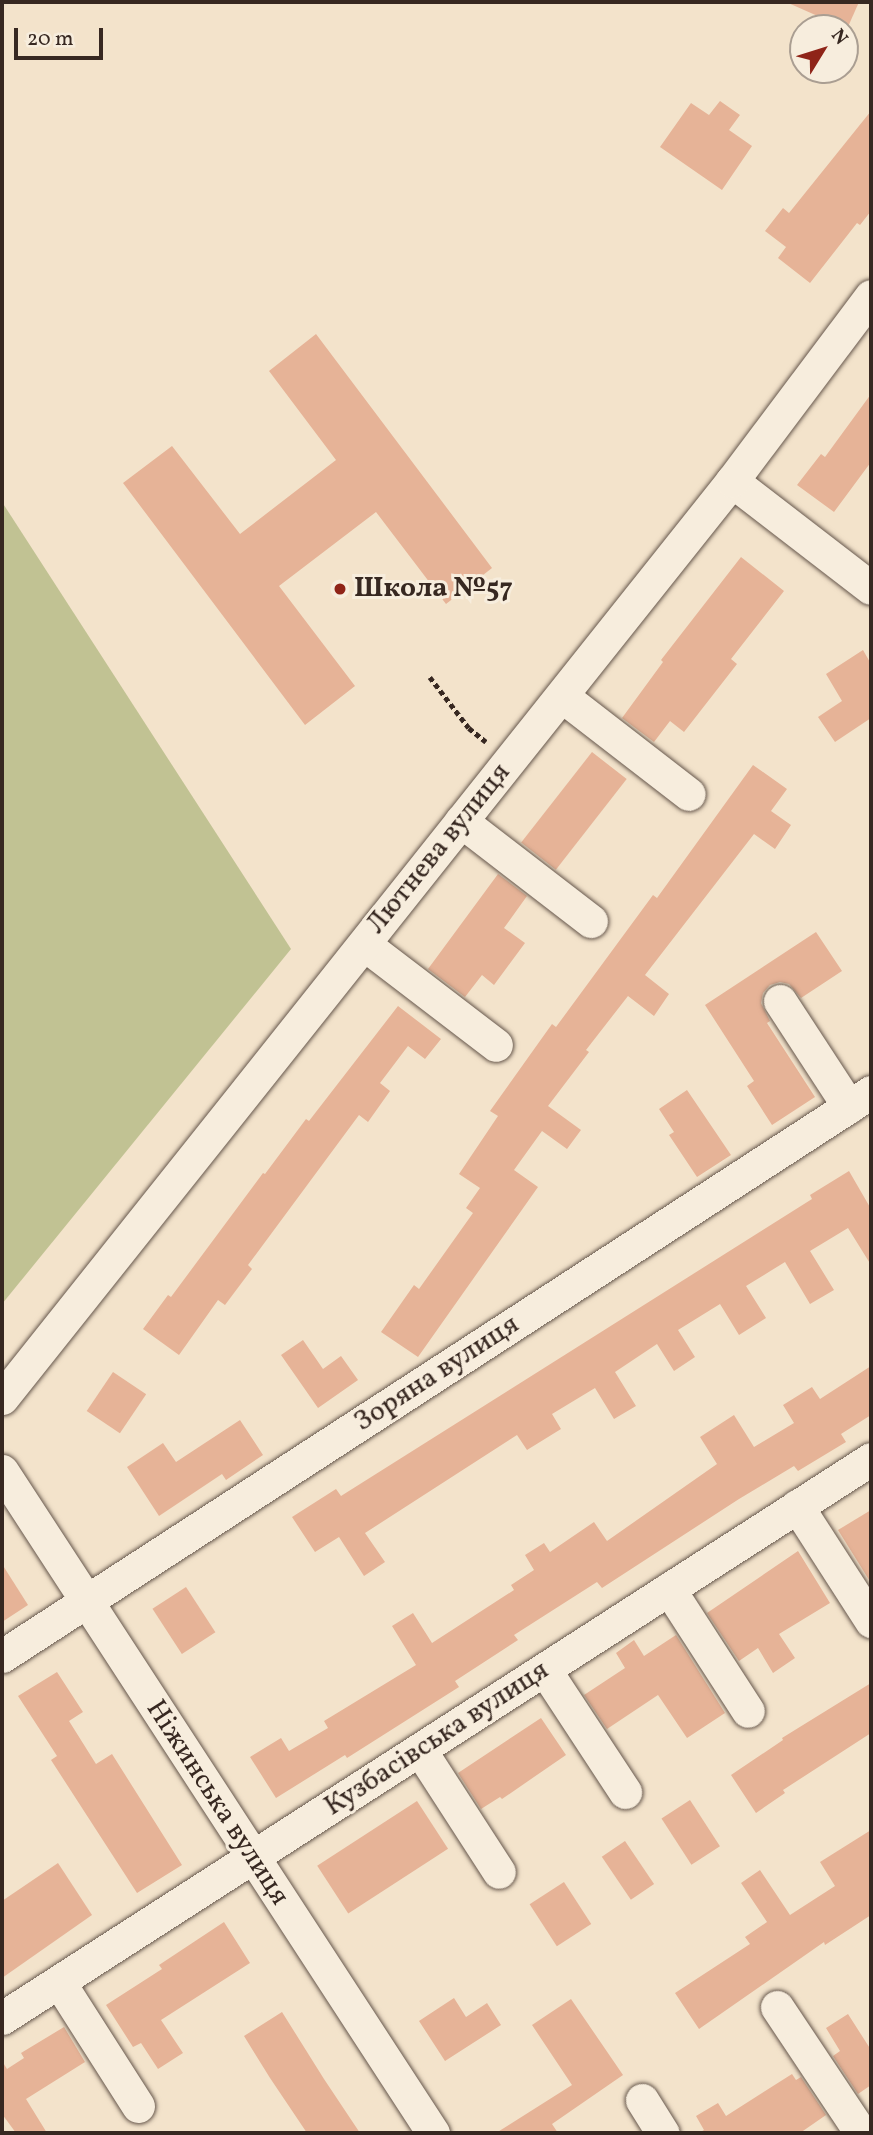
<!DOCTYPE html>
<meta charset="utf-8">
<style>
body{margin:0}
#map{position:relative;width:873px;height:2135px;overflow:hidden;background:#f3e3cb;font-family:Vollkorn,serif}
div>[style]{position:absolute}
.green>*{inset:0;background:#c1c293}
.building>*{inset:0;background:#e6b397;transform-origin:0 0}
.path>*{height:4.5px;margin-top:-2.25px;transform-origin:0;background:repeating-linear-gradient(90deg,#372821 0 5px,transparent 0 8.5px)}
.roads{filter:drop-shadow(0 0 2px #66574c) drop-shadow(0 0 2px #66574c)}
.minor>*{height:33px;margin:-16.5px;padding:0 16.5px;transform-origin:16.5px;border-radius:16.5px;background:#f7eddd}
.dots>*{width:19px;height:19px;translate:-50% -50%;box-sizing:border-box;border:4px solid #f7eddd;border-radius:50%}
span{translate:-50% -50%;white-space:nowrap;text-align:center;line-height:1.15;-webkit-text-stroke:6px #f7eddd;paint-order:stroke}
.poi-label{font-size:28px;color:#372821;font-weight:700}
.left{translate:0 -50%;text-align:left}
.street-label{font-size:28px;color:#372821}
.frame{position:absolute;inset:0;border:4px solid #372821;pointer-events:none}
.north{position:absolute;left:789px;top:14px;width:70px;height:70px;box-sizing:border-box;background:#f7eddd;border:2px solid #aa9e92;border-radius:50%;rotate:52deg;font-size:19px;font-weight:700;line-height:28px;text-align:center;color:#372821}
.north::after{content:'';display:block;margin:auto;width:24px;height:32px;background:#8f2418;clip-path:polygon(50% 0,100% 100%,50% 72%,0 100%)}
.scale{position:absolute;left:14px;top:28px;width:89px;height:32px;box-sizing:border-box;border:4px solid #372821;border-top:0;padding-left:9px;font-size:21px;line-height:24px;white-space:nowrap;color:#372821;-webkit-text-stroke:5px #f7eddd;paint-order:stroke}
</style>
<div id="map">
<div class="green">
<i style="clip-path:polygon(2px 502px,291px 949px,2px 1304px)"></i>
</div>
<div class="building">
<i style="clip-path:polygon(786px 2px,859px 2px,847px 29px)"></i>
<i style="clip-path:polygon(720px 101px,740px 115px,729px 130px,752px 146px,722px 190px,660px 147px,691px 103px,709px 115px)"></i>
<i style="clip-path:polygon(871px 111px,871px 211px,860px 225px,857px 223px,810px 283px,778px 258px,786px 247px,765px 231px,783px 208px,789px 213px)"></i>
<i style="clip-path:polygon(316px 334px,492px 568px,446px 604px,376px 512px,279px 586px,355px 686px,305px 725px,123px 483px,172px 446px,240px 534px,336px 460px,269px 371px)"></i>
<i style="clip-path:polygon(871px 394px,871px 462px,834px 512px,797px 485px,821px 454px,825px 457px)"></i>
<i style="clip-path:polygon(741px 557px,784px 591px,731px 659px,737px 664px,684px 732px,670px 721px,654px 742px,622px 718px,663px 662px,661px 660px)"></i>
<i style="clip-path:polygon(863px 650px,871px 664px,871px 718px,835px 742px,818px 717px,842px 701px,826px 674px)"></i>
<i style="left:592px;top:752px;width:44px;height:115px;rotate:38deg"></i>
<i style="clip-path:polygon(753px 765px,787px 789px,771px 811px,791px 825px,775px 849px,754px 834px,645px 975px,669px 994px,654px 1016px,628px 996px,586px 1050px,589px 1052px,548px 1106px,581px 1130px,567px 1149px,542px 1131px,514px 1170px,538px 1187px,418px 1357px,381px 1332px,414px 1285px,419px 1289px,473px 1213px,466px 1208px,480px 1188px,459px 1174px,498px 1116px,490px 1111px,552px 1024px,556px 1027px,653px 895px,657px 898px)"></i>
<i style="clip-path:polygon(498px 874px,527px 896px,504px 928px,525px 943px,494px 985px,482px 975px,465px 997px,428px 969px)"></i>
<i style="clip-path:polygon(816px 932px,842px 971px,801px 998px,789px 984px,780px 982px,770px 985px,763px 993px,761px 1003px,770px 1021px,767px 1023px,815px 1097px,772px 1125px,747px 1086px,754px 1081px,705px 1005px)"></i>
<i style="clip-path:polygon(398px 1006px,441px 1039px,425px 1059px,408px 1046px,380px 1083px,390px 1091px,368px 1122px,359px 1115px,248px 1265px,252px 1269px,225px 1305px,218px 1300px,179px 1355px,143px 1329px,168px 1295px,171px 1297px,263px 1173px,265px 1174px,306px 1119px,309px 1121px)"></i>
<i style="clip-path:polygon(687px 1090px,731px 1155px,697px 1177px,669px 1135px,674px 1132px,659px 1109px)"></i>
<i style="clip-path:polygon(849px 1171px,871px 1209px,871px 1265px,848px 1228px,810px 1251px,834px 1290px,810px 1304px,785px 1262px,746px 1286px,766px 1318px,739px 1335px,720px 1304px,678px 1330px,695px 1357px,674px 1371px,657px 1344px,615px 1372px,636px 1406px,614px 1419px,595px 1388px,552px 1414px,561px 1429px,527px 1450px,517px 1435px,365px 1533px,385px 1562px,364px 1576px,339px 1537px,315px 1552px,292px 1517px,336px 1489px,341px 1496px,812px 1199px,810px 1195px)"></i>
<i style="clip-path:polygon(303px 1340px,323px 1369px,341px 1356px,358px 1380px,318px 1408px,281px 1355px)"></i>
<i style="clip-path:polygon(871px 1366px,871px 1415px,841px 1434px,846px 1442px,798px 1471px,794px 1466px,739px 1499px,602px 1588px,597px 1582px,514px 1635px,518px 1640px,455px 1681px,459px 1687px,347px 1758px,345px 1755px,276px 1798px,250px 1757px,281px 1738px,289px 1751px,328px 1728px,324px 1721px,416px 1665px,392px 1626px,413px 1613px,432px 1643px,514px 1590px,511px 1585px,534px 1570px,525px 1555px,544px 1543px,550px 1552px,594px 1522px,607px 1541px,717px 1464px,700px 1437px,734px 1415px,754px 1447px,794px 1423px,783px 1405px,812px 1387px,820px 1399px)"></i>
<i style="left:113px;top:1372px;width:40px;height:47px;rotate:34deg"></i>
<i style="clip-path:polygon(240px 1420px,263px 1455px,226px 1480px,222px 1474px,159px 1516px,127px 1467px,163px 1443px,176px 1462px)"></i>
<i style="clip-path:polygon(871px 1510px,871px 1583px,838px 1530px)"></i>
<i style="clip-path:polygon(798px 1551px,830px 1603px,779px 1634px,795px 1658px,773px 1673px,758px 1648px,739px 1661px,707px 1613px)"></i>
<i style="clip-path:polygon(2px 1564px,28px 1605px,2px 1622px)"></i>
<i style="left:186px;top:1587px;width:54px;height:40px;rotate:57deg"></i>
<i style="clip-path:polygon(676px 1635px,725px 1713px,687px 1738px,658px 1695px,607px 1729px,584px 1695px,625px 1668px,616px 1653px,634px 1640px,644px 1656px)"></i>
<i style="clip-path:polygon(57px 1672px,83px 1712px,69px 1721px,96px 1764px,112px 1754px,182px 1865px,137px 1893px,51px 1760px,57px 1756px,18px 1696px)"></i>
<i style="clip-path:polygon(871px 1683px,871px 1733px,783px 1790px,785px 1793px,756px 1813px,731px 1775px,783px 1740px,782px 1738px)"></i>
<i style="clip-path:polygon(541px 1718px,566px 1755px,502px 1799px,500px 1797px,481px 1809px,458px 1773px)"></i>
<i style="left:690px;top:1800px;width:55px;height:34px;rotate:57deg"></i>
<i style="left:417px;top:1801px;width:57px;height:119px;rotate:57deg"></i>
<i style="clip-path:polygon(871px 1830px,871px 1915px,825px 1945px,824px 1942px,699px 2029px,675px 1993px,750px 1944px,745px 1937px,767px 1922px,741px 1883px,760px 1870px,790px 1915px,835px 1886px,820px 1862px)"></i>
<i style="left:625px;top:1841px;width:52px;height:28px;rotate:56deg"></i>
<i style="clip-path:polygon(58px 1863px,92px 1915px,2px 1978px,2px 1901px)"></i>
<i style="left:564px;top:1882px;width:50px;height:41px;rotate:57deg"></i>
<i style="clip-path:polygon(224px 1922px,250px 1963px,161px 2020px,183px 2053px,158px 2069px,141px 2043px,133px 2047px,106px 2005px,162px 1969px,159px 1965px)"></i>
<i style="clip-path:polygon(454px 1998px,466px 2017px,487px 2003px,501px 2025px,445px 2061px,419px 2021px)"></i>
<i style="clip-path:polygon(571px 1999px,623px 2075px,552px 2124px,558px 2133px,496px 2133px,572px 2085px,532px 2025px)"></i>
<i style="clip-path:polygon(282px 2012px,324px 2079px,360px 2133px,307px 2133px,270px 2078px,244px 2036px)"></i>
<i style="clip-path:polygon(848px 2014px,871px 2050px,871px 2085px,858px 2094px,833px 2056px,840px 2051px,826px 2028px)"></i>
<i style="clip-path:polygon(64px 2027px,85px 2062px,26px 2099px,47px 2133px,16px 2133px,2px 2114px,2px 2061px,7px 2069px,24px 2058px,21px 2053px)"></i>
<i style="clip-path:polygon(792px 2074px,796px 2080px,801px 2077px,826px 2115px,800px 2133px,699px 2133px,704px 2130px,696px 2116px,718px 2103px,726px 2116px)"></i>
</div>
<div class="path">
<i style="left:430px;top:677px;width:64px;rotate:52.6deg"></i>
<i style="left:469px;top:728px;width:22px;rotate:39deg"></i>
</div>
<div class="roads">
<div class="minor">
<i style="left:732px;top:481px;width:175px;rotate:37.6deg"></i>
<i style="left:562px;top:696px;width:160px;rotate:37.7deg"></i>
<i style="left:461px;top:821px;width:164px;rotate:37.6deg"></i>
<i style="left:364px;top:944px;width:166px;rotate:37.4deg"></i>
<i style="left:780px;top:1001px;width:126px;rotate:56.9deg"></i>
<i style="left:2px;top:1398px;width:1172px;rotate:-51.48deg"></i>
<i style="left:732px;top:481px;width:231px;rotate:-53.1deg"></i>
<i style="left:2px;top:1471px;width:790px;rotate:56.93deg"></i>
<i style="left:797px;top:1506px;width:137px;rotate:57.2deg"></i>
<i style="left:669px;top:1589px;width:145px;rotate:57.1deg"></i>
<i style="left:2px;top:1656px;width:1036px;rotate:-32.98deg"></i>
<i style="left:545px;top:1670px;width:146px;rotate:56.7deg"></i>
<i style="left:420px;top:1750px;width:145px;rotate:57.1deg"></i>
<i style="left:59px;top:1982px;width:147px;rotate:57.5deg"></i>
<i style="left:777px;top:2007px;width:151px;rotate:56.3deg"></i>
<i style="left:2px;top:2018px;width:1033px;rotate:-32.75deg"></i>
<i style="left:642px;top:2100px;width:39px;rotate:58deg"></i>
</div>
</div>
<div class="dots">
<i style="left:340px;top:589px;background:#8f2418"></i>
</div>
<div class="poi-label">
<span class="left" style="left:354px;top:589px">Школа №57</span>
</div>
<div class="street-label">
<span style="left:439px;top:849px;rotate:-51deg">Лютнева вулиця</span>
<span style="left:437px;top:1374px;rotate:-33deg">Зоряна вулиця</span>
<span style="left:437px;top:1739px;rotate:-33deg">Кузбасівська вулиця</span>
<span style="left:217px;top:1803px;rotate:57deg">Ніжинська вулиця</span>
</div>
<div class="frame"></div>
<div class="north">N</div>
<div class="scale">20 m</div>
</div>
